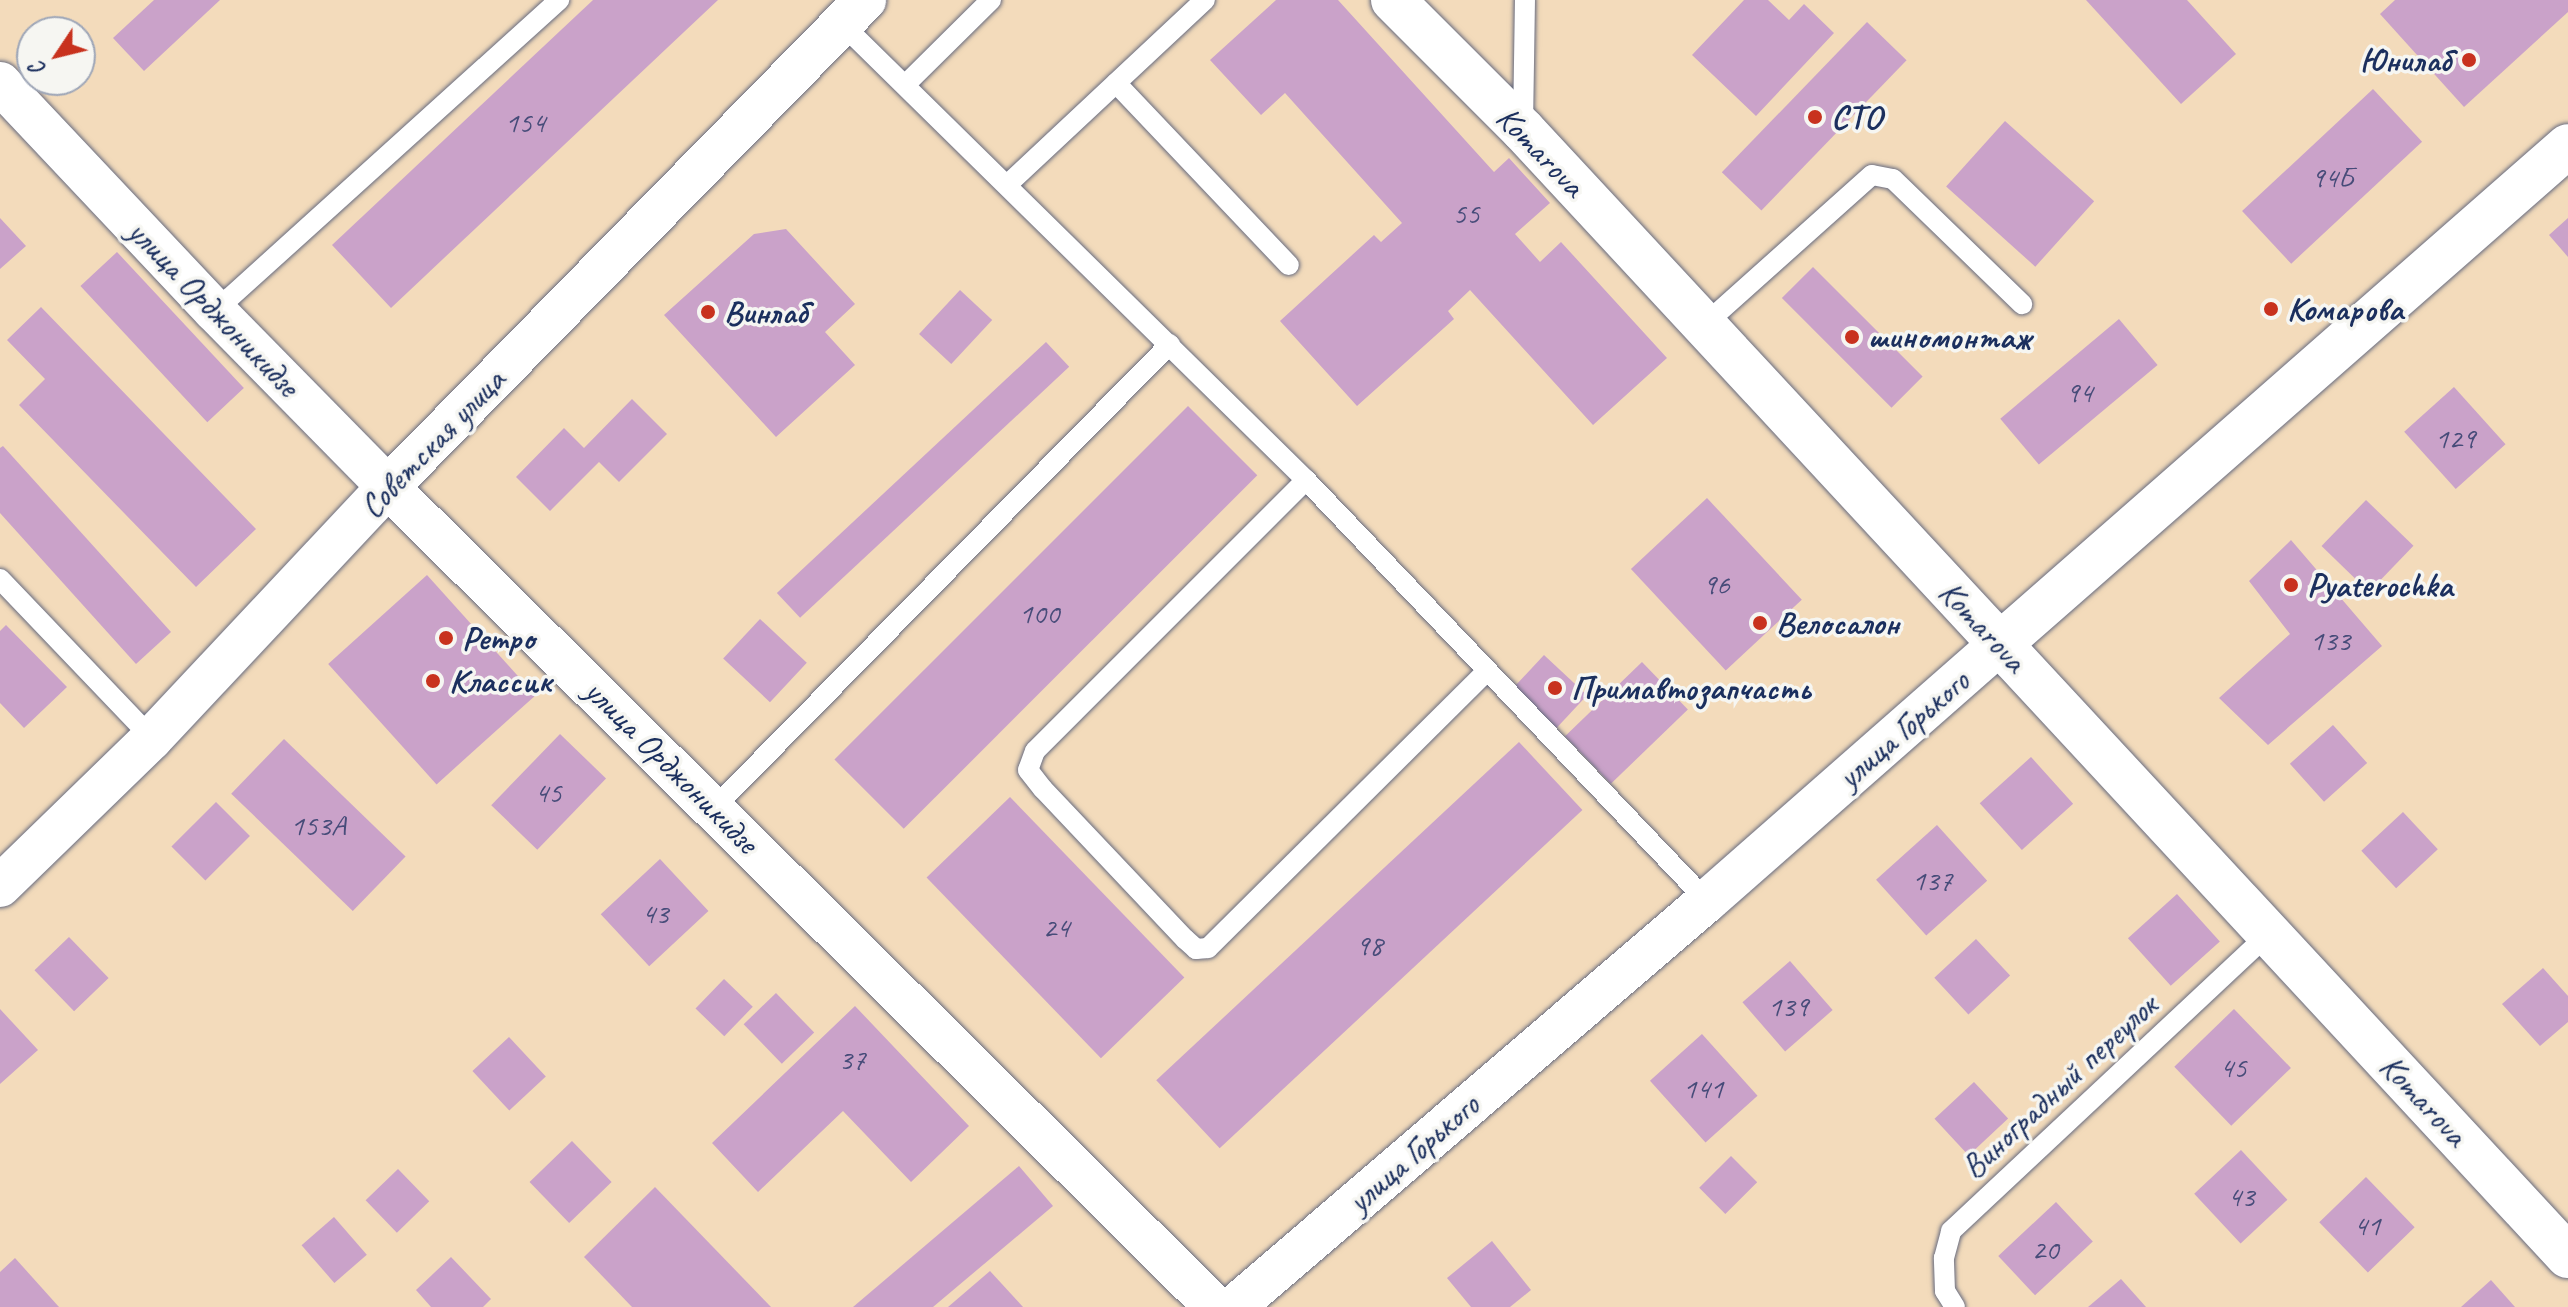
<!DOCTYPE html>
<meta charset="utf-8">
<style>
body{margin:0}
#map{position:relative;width:2568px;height:1307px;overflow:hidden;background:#f3dbbb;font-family:Caveat,sans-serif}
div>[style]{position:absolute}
.building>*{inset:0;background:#caa2c9;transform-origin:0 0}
.roads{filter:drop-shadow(0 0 2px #676b7f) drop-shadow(0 0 2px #676b7f)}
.lane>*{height:20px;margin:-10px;padding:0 10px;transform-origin:10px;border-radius:10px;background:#fff}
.street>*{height:42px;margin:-21px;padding:0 21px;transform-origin:21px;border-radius:21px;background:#fff}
.secondary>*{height:44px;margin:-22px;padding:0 22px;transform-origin:22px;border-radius:22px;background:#fff}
.highway>*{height:44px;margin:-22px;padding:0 22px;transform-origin:22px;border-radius:22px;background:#fff}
.dots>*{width:22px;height:22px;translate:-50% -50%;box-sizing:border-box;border:4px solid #f6f6f2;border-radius:50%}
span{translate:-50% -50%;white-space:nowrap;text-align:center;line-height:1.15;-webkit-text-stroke:7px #f6f6f2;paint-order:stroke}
.number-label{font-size:30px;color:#474c79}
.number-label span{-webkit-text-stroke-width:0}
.poi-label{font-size:34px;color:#1b2f5e;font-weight:700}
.right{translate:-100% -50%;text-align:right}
.left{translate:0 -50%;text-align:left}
.street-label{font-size:34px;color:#1b2f5e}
.north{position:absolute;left:16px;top:16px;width:80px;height:80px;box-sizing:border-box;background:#f6f6f2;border:2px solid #9ea6b7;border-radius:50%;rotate:235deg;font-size:22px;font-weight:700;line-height:32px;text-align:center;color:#1b2f5e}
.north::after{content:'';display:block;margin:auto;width:28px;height:36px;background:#c8321e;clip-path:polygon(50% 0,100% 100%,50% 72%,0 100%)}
</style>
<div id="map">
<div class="building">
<i style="clip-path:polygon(154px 0,220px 0,144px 71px,113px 38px)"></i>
<i style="clip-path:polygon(593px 0,718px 0,391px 308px,332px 245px)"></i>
<i style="clip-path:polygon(1276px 0,1338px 0,1494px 172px,1509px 158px,1550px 203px,1515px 234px,1540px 262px,1561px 242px,1667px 358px,1593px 425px,1470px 290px,1448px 311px,1454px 319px,1357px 406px,1280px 321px,1374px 235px,1381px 242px,1402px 223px,1285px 93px,1261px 115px,1210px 60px)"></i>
<i style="clip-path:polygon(1744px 0,1768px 0,1789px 20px,1804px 4px,1834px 33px,1756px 116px,1692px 55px)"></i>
<i style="clip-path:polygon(2086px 0,2187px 0,2236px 54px,2181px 104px)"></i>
<i style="clip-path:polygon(2395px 0,2568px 0,2568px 12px,2464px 107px,2380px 14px)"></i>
<i style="left:1867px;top:22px;width:55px;height:209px;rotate:44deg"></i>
<i style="left:2373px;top:89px;width:72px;height:179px;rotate:47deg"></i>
<i style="left:2005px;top:121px;width:120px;height:88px;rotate:42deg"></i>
<i style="clip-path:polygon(0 218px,26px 246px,0 269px)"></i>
<i style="clip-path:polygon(2568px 218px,2568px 257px,2549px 235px)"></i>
<i style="clip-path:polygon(786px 229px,855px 304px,825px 332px,855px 365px,776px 437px,664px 315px,754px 234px)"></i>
<i style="left:117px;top:252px;width:186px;height:50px;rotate:47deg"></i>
<i style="left:1813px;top:267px;width:155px;height:44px;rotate:45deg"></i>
<i style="left:960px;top:290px;width:44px;height:60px;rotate:43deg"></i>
<i style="clip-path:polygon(41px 307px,256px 529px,196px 587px,19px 405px,45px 379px,7px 340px)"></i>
<i style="left:2119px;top:319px;width:60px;height:155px;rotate:50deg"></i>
<i style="left:1046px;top:342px;width:34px;height:368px;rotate:47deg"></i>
<i style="left:2454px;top:387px;width:77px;height:67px;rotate:48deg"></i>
<i style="clip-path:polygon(632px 399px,667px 434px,619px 482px,599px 462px,550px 511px,516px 477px,564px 428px,584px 448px)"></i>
<i style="left:1188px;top:406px;width:98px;height:500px;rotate:45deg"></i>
<i style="clip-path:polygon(3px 446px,171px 632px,136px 664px,0 513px,0 448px)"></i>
<i style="left:1707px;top:498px;width:139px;height:104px;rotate:47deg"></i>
<i style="left:2366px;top:500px;width:66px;height:64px;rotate:44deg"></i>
<i style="clip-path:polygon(2291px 540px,2382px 646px,2268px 745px,2219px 698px,2290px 634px,2249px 581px)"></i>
<i style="left:427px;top:575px;width:162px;height:133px;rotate:48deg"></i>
<i style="left:760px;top:619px;width:64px;height:54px;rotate:43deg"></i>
<i style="clip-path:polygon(6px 625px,67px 687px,24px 728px,0 703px,0 631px)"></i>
<i style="left:1544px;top:655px;width:59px;height:47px;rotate:43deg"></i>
<i style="left:1642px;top:662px;width:66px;height:107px;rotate:46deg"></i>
<i style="left:2333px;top:725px;width:51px;height:58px;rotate:48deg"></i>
<i style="left:560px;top:734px;width:64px;height:99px;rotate:44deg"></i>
<i style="left:284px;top:739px;width:169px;height:76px;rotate:44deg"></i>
<i style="left:1519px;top:742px;width:93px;height:496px;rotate:47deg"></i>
<i style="left:2031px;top:757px;width:63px;height:69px;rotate:48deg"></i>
<i style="left:1010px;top:797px;width:251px;height:116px;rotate:46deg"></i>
<i style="left:216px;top:802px;width:48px;height:63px;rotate:45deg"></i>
<i style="left:2403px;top:812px;width:51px;height:57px;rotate:47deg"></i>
<i style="left:1937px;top:825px;width:75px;height:82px;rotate:48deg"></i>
<i style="left:660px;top:859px;width:71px;height:81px;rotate:47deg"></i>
<i style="left:2177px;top:894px;width:64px;height:66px;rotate:48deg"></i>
<i style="left:69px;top:937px;width:57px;height:48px;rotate:46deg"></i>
<i style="left:1976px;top:939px;width:50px;height:57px;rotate:47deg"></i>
<i style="left:1790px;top:961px;width:65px;height:63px;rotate:49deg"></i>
<i style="clip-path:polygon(2543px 968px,2568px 996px,2568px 1022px,2540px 1046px,2502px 1004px)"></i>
<i style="left:724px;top:979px;width:40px;height:41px;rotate:44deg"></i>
<i style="left:776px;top:993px;width:55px;height:45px;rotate:46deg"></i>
<i style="clip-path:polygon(855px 1006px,969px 1126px,911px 1182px,843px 1111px,758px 1192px,712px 1143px)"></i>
<i style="clip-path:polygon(0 1009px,38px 1050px,0 1084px)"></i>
<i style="left:2234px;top:1009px;width:82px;height:83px;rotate:46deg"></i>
<i style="left:1702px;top:1034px;width:83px;height:70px;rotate:48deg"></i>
<i style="left:509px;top:1037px;width:54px;height:50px;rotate:47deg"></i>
<i style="left:1974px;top:1082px;width:50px;height:54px;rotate:47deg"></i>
<i style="left:572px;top:1141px;width:57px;height:59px;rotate:46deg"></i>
<i style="left:2241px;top:1150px;width:68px;height:64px;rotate:47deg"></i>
<i style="left:1731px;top:1156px;width:37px;height:45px;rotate:45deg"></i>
<i style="clip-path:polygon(1019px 1166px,1053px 1206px,933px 1307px,853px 1307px)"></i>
<i style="left:398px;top:1169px;width:45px;height:45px;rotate:46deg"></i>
<i style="left:2366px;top:1177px;width:70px;height:65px;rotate:46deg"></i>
<i style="clip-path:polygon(655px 1187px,771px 1307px,632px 1307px,584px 1257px)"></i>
<i style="left:2056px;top:1202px;width:54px;height:79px;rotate:47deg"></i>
<i style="left:334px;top:1217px;width:50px;height:43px;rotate:49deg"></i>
<i style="clip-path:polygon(1492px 1241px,1531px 1290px,1510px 1307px,1471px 1307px,1447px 1278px)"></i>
<i style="clip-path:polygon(451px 1257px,491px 1299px,483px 1307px,431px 1307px,416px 1290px)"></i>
<i style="clip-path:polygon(15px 1258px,59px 1307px,0 1307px,0 1272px)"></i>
<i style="clip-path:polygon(990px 1271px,1023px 1307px,948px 1307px)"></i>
<i style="clip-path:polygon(2121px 1279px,2146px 1307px,2088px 1307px)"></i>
<i style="clip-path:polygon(2491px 1280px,2515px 1307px,2461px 1307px)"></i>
</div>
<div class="roads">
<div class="lane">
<i style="left:842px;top:24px;width:651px;rotate:44.5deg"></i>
<i style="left:1306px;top:480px;width:581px;rotate:46.39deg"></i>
<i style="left:1116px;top:83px;width:251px;rotate:46.5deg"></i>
<i style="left:905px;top:85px;width:121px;rotate:-44.7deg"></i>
<i style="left:1523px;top:126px;width:126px;rotate:-89.1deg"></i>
<i style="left:1007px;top:185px;width:271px;rotate:-43.1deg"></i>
<i style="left:215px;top:311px;width:464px;rotate:-42.1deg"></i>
<i style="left:1704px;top:325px;width:225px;rotate:-41.8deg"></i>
<i style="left:1872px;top:175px;width:21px;rotate:11deg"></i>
<i style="left:1893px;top:179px;width:180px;rotate:44.1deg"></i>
<i style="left:1306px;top:480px;width:383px;rotate:135deg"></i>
<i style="left:1035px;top:751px;width:20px;rotate:110deg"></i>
<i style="left:1028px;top:770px;width:24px;rotate:52deg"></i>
<i style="left:1043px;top:789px;width:207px;rotate:46.6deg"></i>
<i style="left:1185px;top:939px;width:15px;rotate:42deg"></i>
<i style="left:1196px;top:949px;width:12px;rotate:-5deg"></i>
<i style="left:1208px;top:948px;width:390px;rotate:-44.8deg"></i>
<i style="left:0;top:579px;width:220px;rotate:46.3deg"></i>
<i style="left:715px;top:807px;width:649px;rotate:-45.5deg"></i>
<i style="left:1955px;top:1307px;width:19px;rotate:-122deg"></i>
<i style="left:1945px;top:1291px;width:33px;rotate:-92deg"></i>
<i style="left:1944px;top:1258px;width:28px;rotate:-75deg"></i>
<i style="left:1951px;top:1231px;width:436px;rotate:-43.1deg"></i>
</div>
<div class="street">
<i style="left:0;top:83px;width:313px;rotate:46.7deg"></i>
<i style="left:215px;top:311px;width:247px;rotate:45.5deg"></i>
<i style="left:388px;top:487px;width:1165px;rotate:44.76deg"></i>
<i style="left:0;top:886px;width:212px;rotate:-44.2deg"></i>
<i style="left:152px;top:738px;width:345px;rotate:-46.8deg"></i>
<i style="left:388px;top:487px;width:682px;rotate:-45.59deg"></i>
<i style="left:1234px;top:1307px;width:623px;rotate:-40.64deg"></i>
<i style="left:1707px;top:901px;width:390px;rotate:-41.3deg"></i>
</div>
<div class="secondary">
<i style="left:2000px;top:644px;width:755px;rotate:-41.24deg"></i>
</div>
<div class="highway">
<i style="left:1393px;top:0;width:184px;rotate:45deg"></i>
<i style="left:1523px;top:130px;width:1536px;rotate:47.14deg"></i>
</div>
</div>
<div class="dots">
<i style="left:2469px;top:60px;background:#c8321e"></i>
<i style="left:1815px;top:117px;background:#c8321e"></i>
<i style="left:2271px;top:309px;background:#c8321e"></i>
<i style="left:708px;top:312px;background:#c8321e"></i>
<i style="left:1852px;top:337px;background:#c8321e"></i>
<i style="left:2291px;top:585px;background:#c8321e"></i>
<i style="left:1760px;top:623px;background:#c8321e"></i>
<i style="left:446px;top:638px;background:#c8321e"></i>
<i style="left:433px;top:681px;background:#c8321e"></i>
<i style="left:1555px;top:688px;background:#c8321e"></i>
</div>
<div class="number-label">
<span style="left:525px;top:122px">154</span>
<span style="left:2332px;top:177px">94Б</span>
<span style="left:1466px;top:213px">55</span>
<span style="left:2079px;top:392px">94</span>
<span style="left:2455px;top:438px">129</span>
<span style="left:1716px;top:584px">96</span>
<span style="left:1039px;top:613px">100</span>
<span style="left:2330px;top:640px">133</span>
<span style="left:548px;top:792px">45</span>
<span style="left:318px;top:825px">153А</span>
<span style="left:1932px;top:880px">137</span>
<span style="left:655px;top:913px">43</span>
<span style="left:1056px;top:927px">24</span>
<span style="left:1369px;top:945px">98</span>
<span style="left:1788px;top:1006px">139</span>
<span style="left:852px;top:1059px">37</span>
<span style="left:2233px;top:1067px">45</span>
<span style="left:1703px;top:1088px">141</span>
<span style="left:2241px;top:1196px">43</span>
<span style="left:2367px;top:1225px">41</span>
<span style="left:2045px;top:1249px">20</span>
</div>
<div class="poi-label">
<span class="right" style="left:2451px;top:60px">Юнилаб</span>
<span class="left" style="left:1831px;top:117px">СТО</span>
<span class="left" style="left:2287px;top:309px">Комарова</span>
<span class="left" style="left:724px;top:312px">Винлаб</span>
<span class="left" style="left:1868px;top:337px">шиномонтаж</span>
<span class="left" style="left:2307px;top:585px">Pyaterochka</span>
<span class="left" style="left:1776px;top:623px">Велосалон</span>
<span class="left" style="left:462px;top:638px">Ретро</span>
<span class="left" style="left:449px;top:681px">Классик</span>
<span class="left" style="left:1571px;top:688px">Примавтозапчасть</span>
</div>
<div class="street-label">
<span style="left:1541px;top:151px;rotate:46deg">Komarova</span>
<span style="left:214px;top:308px;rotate:46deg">улица Орджоникидзе</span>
<span style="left:432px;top:443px;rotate:-46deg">Советская улица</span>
<span style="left:1983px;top:626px;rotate:47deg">Komarova</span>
<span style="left:1903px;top:729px;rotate:-41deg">улица Горького</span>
<span style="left:672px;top:766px;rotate:45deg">улица Орджоникидзе</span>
<span style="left:2059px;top:1086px;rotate:-43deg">Виноградный переулок</span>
<span style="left:2424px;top:1100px;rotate:47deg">Komarova</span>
<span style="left:1413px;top:1153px;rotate:-41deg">улица Горького</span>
</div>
<div class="north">С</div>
</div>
